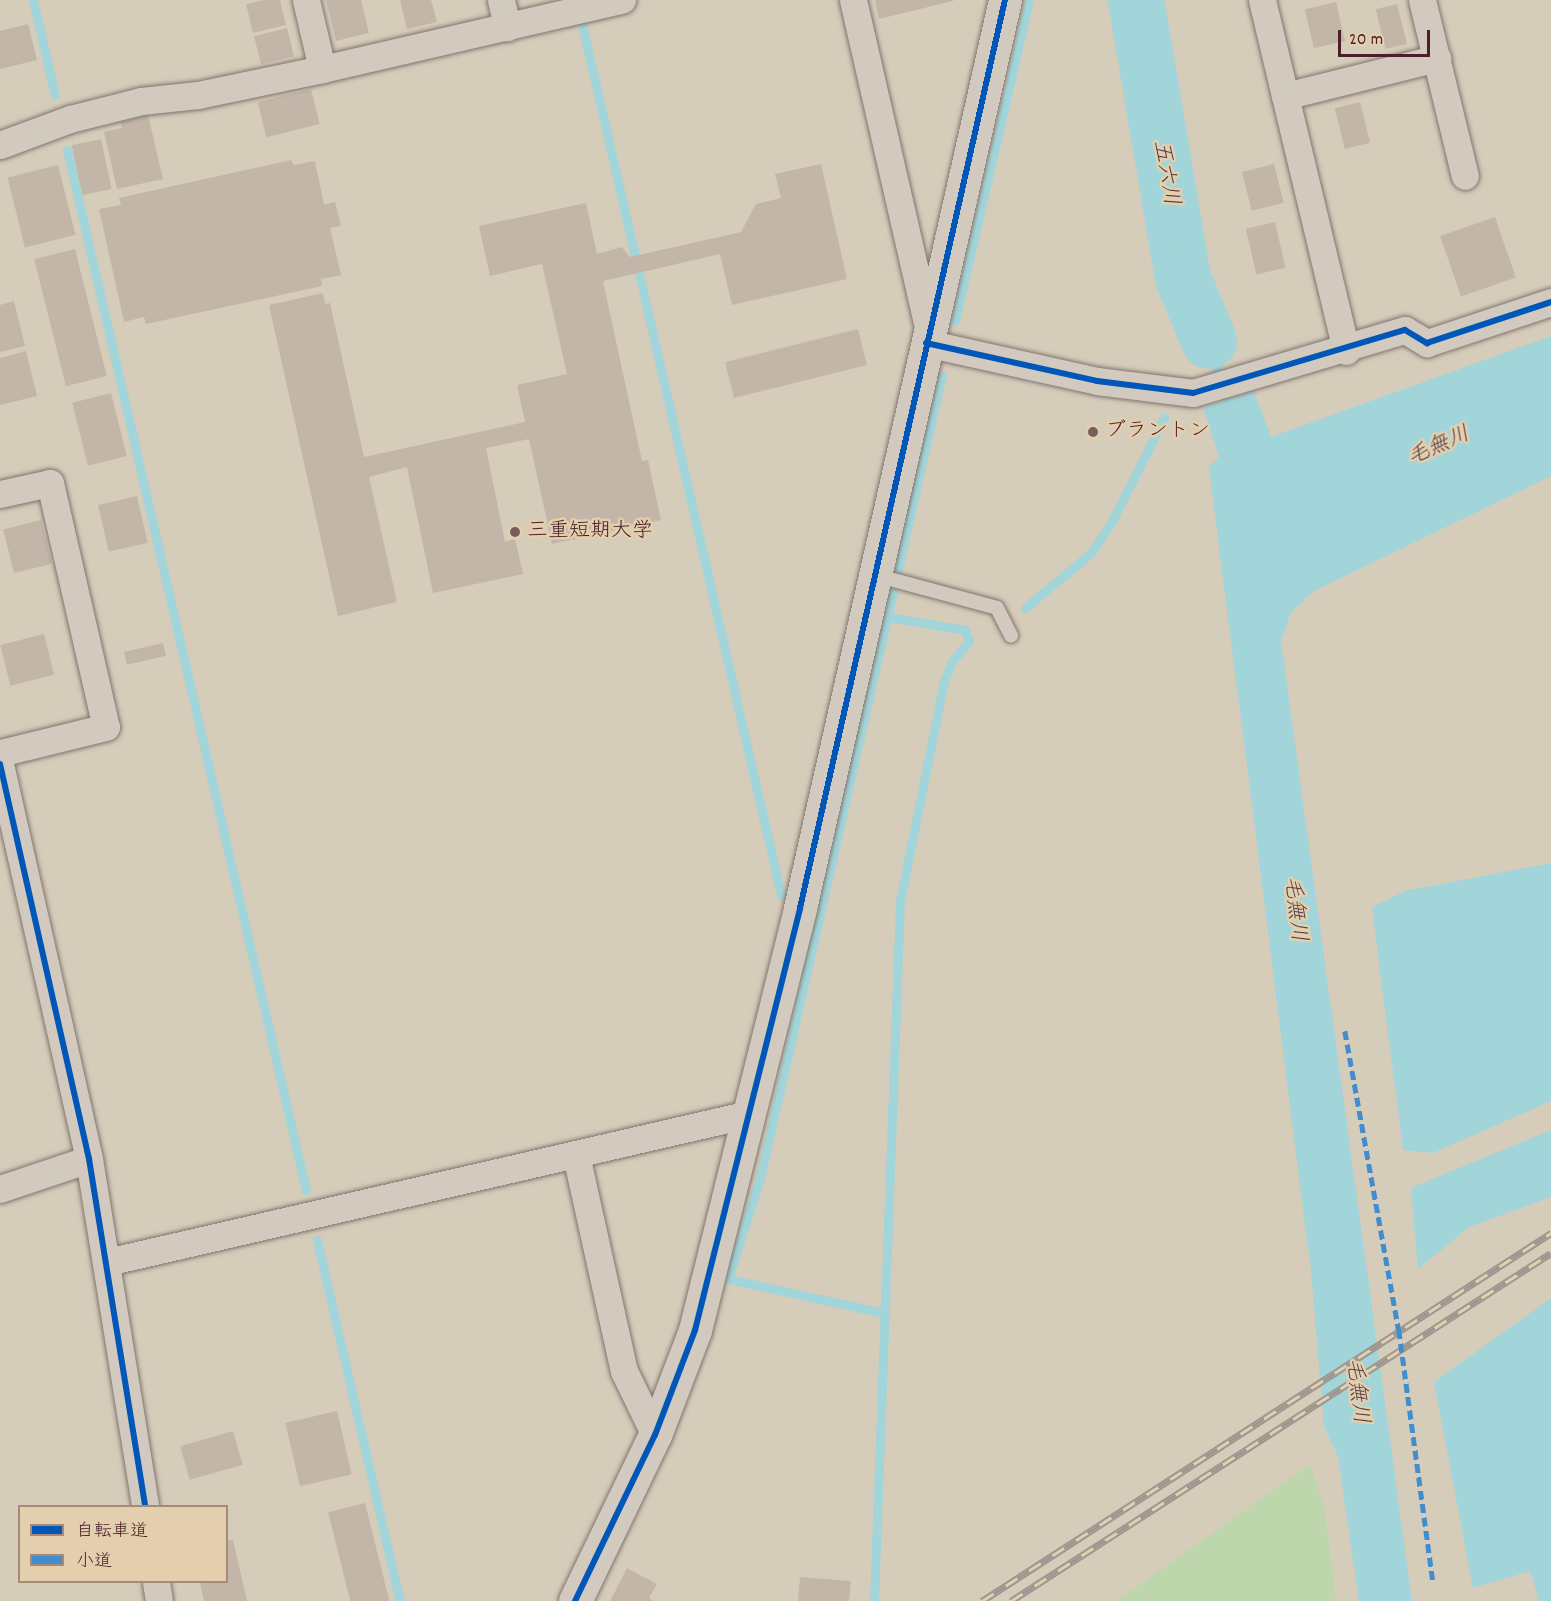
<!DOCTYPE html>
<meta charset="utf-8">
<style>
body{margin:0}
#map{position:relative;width:1551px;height:1601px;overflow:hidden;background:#d6ccba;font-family:Dekko,"Klee One",sans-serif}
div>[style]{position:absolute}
.green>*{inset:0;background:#bdd6ac}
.water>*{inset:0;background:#a1d5d9}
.stream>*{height:9px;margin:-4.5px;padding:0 4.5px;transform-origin:4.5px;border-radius:4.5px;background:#a1d5d9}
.river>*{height:56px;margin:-28px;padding:0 28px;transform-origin:28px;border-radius:28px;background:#a1d5d9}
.building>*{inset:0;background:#c3b6a9;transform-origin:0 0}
.roads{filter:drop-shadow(0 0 2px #81756f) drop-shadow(0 0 2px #81756f)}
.service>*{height:14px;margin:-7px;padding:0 7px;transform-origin:7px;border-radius:7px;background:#d2cabe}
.minor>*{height:27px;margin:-13.5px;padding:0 13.5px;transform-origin:13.5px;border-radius:13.5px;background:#d2cabe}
.tertiary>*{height:33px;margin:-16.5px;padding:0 16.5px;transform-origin:16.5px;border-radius:16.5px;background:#d2cabe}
.rail>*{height:7px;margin-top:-3.5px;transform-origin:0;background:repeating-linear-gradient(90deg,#e3cfad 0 14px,#a09690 0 28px);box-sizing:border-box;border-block:2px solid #a09690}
.quiet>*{height:4.5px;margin-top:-2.25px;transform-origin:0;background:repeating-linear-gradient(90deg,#418dcd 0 9px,transparent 0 13.5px)}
.cycleway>*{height:6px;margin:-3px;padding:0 3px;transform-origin:3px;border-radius:3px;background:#0057b8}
.dots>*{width:16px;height:16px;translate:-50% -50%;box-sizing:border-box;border:3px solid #e3cfad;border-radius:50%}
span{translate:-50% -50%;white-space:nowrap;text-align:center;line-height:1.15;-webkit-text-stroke:5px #e3cfad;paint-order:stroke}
.poi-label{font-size:21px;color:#4a1f2b}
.left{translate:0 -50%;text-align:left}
.water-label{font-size:22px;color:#543b47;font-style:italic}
.legend{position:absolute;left:18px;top:1505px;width:210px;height:78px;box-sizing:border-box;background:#e3cfad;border:2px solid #a68979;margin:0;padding:8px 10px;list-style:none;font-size:18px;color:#4a1f2b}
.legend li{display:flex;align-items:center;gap:12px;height:30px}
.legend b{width:30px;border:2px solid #a68979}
.scale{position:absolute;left:1338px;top:30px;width:92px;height:27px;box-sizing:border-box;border:3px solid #4a1f2b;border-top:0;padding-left:8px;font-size:18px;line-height:21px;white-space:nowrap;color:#4a1f2b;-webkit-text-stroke:4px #e3cfad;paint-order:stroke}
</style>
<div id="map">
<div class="green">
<i style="clip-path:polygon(1310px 1464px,1325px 1511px,1336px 1601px,1117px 1601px)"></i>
</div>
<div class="water">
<i style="clip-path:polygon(1551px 336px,1551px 476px,1314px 591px,1291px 612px,1281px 641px,1412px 1601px,1359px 1601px,1338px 1456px,1324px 1427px,1311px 1271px,1209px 467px,1219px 456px,1203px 408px,1254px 391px,1271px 437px)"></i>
<i style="clip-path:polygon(1551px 863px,1551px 1101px,1433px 1153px,1403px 1150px,1372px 907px,1405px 891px)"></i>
<i style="clip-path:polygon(1551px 1130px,1551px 1197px,1469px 1227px,1418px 1269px,1411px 1188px)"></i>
<i style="clip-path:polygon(1551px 1298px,1551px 1601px,1539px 1601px,1530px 1571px,1473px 1588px,1434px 1382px)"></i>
</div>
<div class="stream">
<i style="left:33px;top:0;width:98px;rotate:77deg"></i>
<i style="left:579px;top:11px;width:907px;rotate:77.13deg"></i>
<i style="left:67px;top:150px;width:1067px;rotate:77.06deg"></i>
<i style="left:955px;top:321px;width:329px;rotate:-77deg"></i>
<i style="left:1209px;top:341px;width:73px;rotate:73.3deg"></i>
<i style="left:1025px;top:608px;width:86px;rotate:-39.8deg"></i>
<i style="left:1091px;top:553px;width:34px;rotate:-56deg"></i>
<i style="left:1110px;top:525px;width:120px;rotate:-63.2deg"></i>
<i style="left:317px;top:1240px;width:370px;rotate:77.1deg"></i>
<i style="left:884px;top:1313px;width:160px;rotate:-167.7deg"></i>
<i style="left:728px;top:1279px;width:106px;rotate:-72.4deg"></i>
<i style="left:760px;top:1178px;width:823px;rotate:-77.23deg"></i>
<i style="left:874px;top:1601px;width:700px;rotate:-87.87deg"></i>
<i style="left:900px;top:901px;width:224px;rotate:-78.7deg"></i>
<i style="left:944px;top:681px;width:23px;rotate:-67deg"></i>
<i style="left:953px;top:660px;width:25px;rotate:-50deg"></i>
<i style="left:969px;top:641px;width:12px;rotate:-110deg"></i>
<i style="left:965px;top:630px;width:77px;rotate:-170.3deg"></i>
</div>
<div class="river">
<i style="left:1136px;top:0;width:282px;rotate:80.4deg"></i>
<i style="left:1183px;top:278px;width:68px;rotate:67.6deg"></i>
</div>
<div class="building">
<i style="clip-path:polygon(264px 0,280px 0,286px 25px,253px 33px,246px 4px)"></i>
<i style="clip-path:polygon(326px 0,361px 0,369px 33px,336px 41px)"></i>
<i style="clip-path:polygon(400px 0,431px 0,437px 22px,407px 29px)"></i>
<i style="clip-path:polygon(875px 0,953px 0,953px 1px,879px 19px)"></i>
<i style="left:1336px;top:2px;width:40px;height:32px;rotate:77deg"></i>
<i style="left:1397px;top:4px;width:41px;height:22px;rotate:76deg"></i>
<i style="clip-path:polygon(28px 24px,37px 60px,0 69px,0 31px)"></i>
<i style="left:287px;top:28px;width:29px;height:34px;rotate:76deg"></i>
<i style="left:311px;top:89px;width:36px;height:55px;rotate:76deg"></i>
<i style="left:1360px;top:102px;width:42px;height:26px;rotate:76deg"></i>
<i style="clip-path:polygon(148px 115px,163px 179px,117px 189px,104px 132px,122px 128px,120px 122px)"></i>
<i style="left:101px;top:139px;width:51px;height:30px;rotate:78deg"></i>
<i style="clip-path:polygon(291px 160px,294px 165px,315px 161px,324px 205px,335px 202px,341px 226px,330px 228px,341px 275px,321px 279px,322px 286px,146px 324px,144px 317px,124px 322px,99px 209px,121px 205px,119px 198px)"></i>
<i style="clip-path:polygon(821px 164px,847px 279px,732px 305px,720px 254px,603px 281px,642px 461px,648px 460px,661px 520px,552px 544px,529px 439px,486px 448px,505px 542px,515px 539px,523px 574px,433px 593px,407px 467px,369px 477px,397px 602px,338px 616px,269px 305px,323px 293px,325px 304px,330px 303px,364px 457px,525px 422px,517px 385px,567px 374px,542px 264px,490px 276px,479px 226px,586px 203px,597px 254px,622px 247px,630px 257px,741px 232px,756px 204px,781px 198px,775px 174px)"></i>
<i style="left:1274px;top:164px;width:40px;height:33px;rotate:76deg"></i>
<i style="left:58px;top:165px;width:72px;height:52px;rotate:76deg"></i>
<i style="left:1495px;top:217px;width:64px;height:58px;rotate:71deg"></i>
<i style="left:1275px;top:222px;width:47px;height:30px;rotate:77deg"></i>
<i style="left:75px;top:249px;width:131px;height:42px;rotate:76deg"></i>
<i style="clip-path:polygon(14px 301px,25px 346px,0 352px,0 305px)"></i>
<i style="left:858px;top:329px;width:37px;height:137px;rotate:76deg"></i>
<i style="clip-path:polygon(26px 351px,37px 396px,0 405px,0 358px)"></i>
<i style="left:111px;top:393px;width:65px;height:40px;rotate:76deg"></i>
<i style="left:137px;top:496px;width:48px;height:40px;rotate:77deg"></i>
<i style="left:41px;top:520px;width:45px;height:39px;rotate:76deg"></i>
<i style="left:44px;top:634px;width:42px;height:45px;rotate:76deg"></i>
<i style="left:163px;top:643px;width:13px;height:40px;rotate:77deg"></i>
<i style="left:337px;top:1411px;width:65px;height:53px;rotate:77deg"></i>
<i style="left:233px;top:1431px;width:35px;height:55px;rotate:74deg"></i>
<i style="left:365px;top:1503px;width:101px;height:38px;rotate:76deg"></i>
<i style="clip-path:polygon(233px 1540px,247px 1601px,204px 1601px,200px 1582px,226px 1582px,226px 1541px)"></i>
<i style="clip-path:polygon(627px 1568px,657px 1584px,649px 1598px,654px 1601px,610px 1601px)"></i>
<i style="clip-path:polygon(800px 1577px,851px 1581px,849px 1601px,798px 1601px)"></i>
</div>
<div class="roads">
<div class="service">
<i style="left:875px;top:575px;width:126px;rotate:15.1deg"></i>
<i style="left:997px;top:608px;width:31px;rotate:63deg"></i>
</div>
<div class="minor">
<i style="left:306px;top:0;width:71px;rotate:76.9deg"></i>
<i style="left:501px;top:0;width:28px;rotate:77deg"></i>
<i style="left:853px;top:0;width:340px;rotate:77.1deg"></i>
<i style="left:1262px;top:0;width:361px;rotate:76.5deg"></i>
<i style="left:1422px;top:0;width:181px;rotate:76.3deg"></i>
<i style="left:1285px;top:96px;width:157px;rotate:-14deg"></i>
<i style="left:0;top:145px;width:75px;rotate:-20.4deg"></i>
<i style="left:70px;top:119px;width:73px;rotate:-14.2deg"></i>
<i style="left:141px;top:101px;width:57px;rotate:-6deg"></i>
<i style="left:198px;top:95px;width:127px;rotate:-11.8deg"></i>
<i style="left:322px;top:69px;width:308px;rotate:-13deg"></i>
<i style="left:926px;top:343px;width:175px;rotate:12.5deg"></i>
<i style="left:1097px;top:381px;width:97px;rotate:7.1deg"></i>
<i style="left:1193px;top:393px;width:221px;rotate:-16.6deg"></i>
<i style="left:1405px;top:330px;width:26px;rotate:31deg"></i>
<i style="left:1427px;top:343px;width:131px;rotate:-18.3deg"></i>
<i style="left:0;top:494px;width:51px;rotate:-12.4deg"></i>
<i style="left:50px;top:483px;width:250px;rotate:77.1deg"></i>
<i style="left:106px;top:727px;width:109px;rotate:166.2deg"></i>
<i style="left:0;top:764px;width:405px;rotate:77.3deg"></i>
<i style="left:89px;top:1159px;width:351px;rotate:80.8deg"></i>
<i style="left:576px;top:1155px;width:221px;rotate:77.5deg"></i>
<i style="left:624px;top:1371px;width:71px;rotate:64.2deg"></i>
<i style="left:0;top:1189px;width:94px;rotate:-18.6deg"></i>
<i style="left:107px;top:1262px;width:659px;rotate:-12.98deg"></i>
<i style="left:156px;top:1582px;width:19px;rotate:81deg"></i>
</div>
<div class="tertiary">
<i style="left:575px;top:1601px;width:184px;rotate:-64.3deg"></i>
<i style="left:655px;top:1435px;width:112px;rotate:-69.1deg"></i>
<i style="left:695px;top:1330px;width:435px;rotate:-76deg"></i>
<i style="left:800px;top:908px;width:931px;rotate:-77.28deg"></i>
</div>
</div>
<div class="rail">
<i style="left:982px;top:1601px;width:678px;rotate:-32.89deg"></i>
<i style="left:1011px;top:1601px;width:642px;rotate:-32.8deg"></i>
</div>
<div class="quiet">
<i style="left:1345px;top:1031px;width:304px;rotate:79.8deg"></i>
<i style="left:1399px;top:1330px;width:255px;rotate:82.3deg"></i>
</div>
<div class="cycleway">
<i style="left:926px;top:343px;width:175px;rotate:12.5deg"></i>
<i style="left:1097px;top:381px;width:97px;rotate:7.1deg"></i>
<i style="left:1193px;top:393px;width:221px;rotate:-16.6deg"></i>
<i style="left:1405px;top:330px;width:26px;rotate:31deg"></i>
<i style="left:1427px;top:343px;width:131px;rotate:-18.3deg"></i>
<i style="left:0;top:764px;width:405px;rotate:77.3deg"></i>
<i style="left:89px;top:1159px;width:351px;rotate:80.8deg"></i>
<i style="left:575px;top:1601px;width:184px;rotate:-64.3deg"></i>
<i style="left:655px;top:1435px;width:112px;rotate:-69.1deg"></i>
<i style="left:695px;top:1330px;width:435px;rotate:-76deg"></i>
<i style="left:800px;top:908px;width:931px;rotate:-77.28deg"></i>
</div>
<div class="dots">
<i style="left:1093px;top:432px;background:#7b5c5d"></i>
<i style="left:515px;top:532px;background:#7b5c5d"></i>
</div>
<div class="poi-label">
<span class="left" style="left:1105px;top:432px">ブラントン</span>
<span class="left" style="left:527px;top:532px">三重短期大学</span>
</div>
<div class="water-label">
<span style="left:1165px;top:173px;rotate:80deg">五六川</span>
<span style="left:1439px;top:447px;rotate:-24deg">毛無川</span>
<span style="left:1294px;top:909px;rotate:83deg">毛無川</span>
<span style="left:1356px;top:1391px;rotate:83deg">毛無川</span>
</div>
<ul class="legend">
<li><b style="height:8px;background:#0057b8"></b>自転車道</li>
<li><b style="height:8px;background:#418dcd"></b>小道</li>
</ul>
<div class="scale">20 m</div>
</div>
